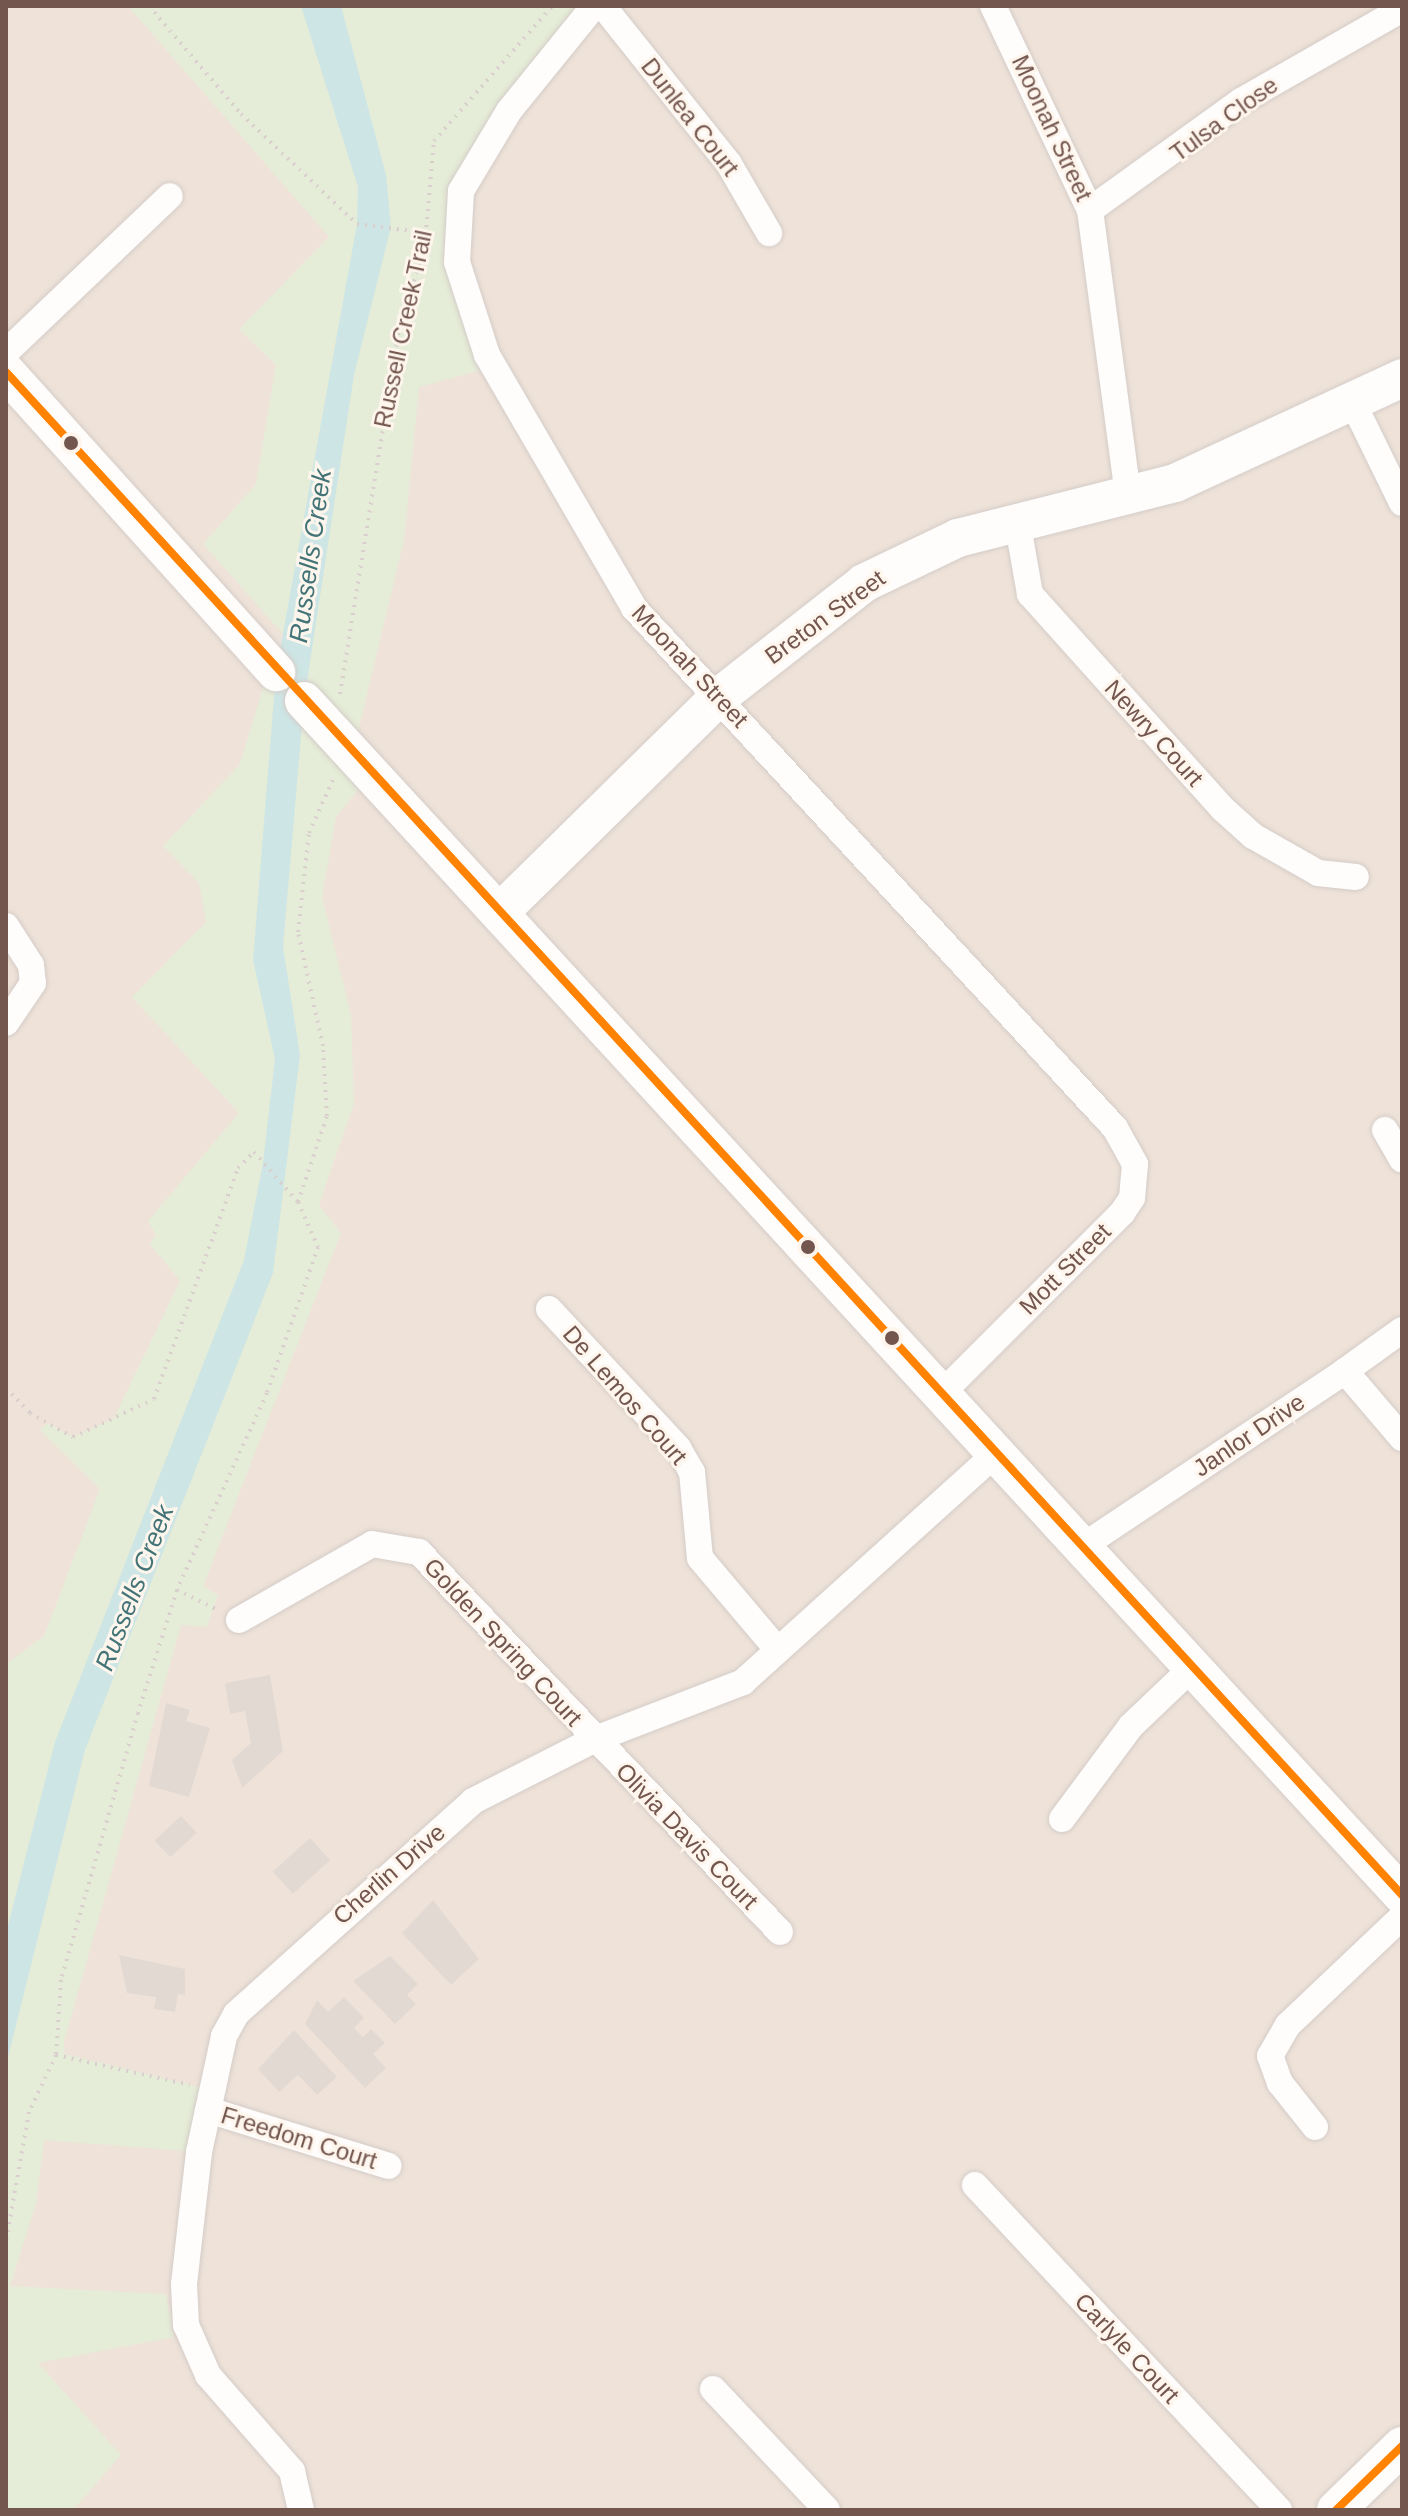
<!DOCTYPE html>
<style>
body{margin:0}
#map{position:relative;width:1408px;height:2516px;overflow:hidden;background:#f6f1eb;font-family:Arial,sans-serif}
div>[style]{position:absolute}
.residential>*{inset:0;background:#efe3d9;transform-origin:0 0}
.green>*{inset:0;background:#e5ecd7}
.water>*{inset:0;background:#cde6e5}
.building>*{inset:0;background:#e3d9d3;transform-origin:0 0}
.path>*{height:4px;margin-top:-2px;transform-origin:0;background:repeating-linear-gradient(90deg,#d9d0ce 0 2px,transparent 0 8px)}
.roads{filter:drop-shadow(0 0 2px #d4ccc8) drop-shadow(0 0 2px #d4ccc8)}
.street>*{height:26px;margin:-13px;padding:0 13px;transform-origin:13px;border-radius:13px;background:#fefdfc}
.secondary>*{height:38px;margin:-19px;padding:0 19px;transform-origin:19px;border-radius:19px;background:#fefdfc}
.bus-1>*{height:8px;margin:-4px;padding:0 4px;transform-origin:4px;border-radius:4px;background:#ff8200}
.dots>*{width:22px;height:22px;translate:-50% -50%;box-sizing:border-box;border:4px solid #fef5ed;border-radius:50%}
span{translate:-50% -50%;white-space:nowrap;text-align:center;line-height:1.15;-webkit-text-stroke:6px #fef5ed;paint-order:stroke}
.street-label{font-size:24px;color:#73564d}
.water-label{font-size:26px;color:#427477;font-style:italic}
.frame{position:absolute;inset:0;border:8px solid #73564d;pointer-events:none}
</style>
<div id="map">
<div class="residential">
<i style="left:6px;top:6px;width:1396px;height:2504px"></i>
</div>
<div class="green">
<i style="clip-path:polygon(128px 6px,594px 6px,509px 111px,455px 228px,493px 367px,419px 387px,404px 540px,353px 753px,372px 773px,336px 817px,322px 897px,351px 1015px,354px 1103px,319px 1205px,341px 1233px,203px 1586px,218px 1595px,207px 1627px,181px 1625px,64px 2042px,65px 2054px,211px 2090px,199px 2152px,44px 2140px,36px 2204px,10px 2286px,166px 2294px,174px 2337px,38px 2363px,121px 2455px,73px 2510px,6px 2510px,6px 1664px,44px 1636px,100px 1489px,40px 1430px,48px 1423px,73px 1437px,114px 1418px,180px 1281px,150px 1244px,156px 1235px,148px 1221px,239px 1113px,132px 997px,206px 922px,199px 883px,163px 846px,240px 764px,270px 665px,290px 642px,203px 544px,256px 484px,276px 365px,239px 329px,329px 237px)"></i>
</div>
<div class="water">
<i style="clip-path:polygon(301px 6px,341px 6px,386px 175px,391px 227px,354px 375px,304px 701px,283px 947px,300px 1055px,273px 1273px,85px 1750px,6px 2065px,6px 1933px,55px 1742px,244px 1260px,263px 1163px,275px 1059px,253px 960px,276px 672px,357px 224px,358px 187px)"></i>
</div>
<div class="building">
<i style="clip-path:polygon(270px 1675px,283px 1751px,242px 1788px,232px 1760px,251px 1743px,245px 1711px,230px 1714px,225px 1683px)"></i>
<i style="clip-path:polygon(166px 1703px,190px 1710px,186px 1721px,210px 1728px,189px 1797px,149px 1786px)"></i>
<i style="left:181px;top:1816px;width:23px;height:36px;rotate:47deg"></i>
<i style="left:310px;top:1838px;width:30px;height:50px;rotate:48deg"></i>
<i style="clip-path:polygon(433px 1900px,479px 1959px,451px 1985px,402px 1933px)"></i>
<i style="clip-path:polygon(119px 1955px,185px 1969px,185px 1995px,178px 1994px,175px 2012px,154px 2009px,156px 1997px,127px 1993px)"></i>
<i style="clip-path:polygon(390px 1956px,418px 1984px,407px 1995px,416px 2004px,395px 2024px,353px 1981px)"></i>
<i style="clip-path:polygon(344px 1997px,364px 2018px,354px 2028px,363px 2037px,371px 2029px,385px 2043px,373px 2054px,386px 2068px,365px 2088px,305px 2024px,317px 2000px,328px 2012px)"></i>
<i style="clip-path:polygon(294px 2030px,337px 2077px,317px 2095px,298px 2075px,279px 2092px,258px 2069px)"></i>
</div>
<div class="path">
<i style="left:149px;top:6px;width:142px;rotate:49.6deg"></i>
<i style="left:241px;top:114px;width:160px;rotate:43.5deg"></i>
<i style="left:357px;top:224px;width:80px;rotate:7.2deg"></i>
<i style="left:340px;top:694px;width:364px;rotate:-80.8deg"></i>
<i style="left:398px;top:335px;width:96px;rotate:-73.6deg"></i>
<i style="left:425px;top:243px;width:102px;rotate:-85deg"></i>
<i style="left:434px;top:141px;width:179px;rotate:-48.8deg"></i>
<i style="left:298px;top:1202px;width:91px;rotate:-71.4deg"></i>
<i style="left:327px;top:1116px;width:70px;rotate:-93.3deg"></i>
<i style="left:323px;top:1046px;width:117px;rotate:-102.4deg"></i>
<i style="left:298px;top:932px;width:100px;rotate:-83.7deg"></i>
<i style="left:309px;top:833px;width:64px;rotate:-65.9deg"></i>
<i style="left:6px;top:1388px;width:35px;rotate:46deg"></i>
<i style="left:30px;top:1413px;width:49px;rotate:29.2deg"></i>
<i style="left:73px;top:1437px;width:89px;rotate:-25.1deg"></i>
<i style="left:154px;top:1399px;width:246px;rotate:-70deg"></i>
<i style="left:238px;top:1168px;width:23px;rotate:-45deg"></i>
<i style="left:254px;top:1152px;width:67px;rotate:48.7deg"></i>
<i style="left:298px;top:1202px;width:49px;rotate:66deg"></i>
<i style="left:318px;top:1247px;width:155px;rotate:109.3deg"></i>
<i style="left:267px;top:1393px;width:217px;rotate:114.6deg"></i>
<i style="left:177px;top:1590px;width:129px;rotate:107.6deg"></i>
<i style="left:138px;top:1713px;width:278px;rotate:106.1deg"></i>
<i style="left:61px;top:1980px;width:75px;rotate:93.8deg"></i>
<i style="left:56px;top:2055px;width:63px;rotate:115.3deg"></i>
<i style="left:29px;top:2112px;width:131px;rotate:100.1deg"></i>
<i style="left:177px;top:1590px;width:46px;rotate:26deg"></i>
<i style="left:56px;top:2055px;width:137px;rotate:12.6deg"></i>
</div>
<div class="roads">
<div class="street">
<i style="left:594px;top:6px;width:135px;rotate:129deg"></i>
<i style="left:509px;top:111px;width:93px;rotate:121deg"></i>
<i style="left:461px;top:191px;width:71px;rotate:93.2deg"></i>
<i style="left:457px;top:262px;width:98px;rotate:72.1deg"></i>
<i style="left:487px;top:355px;width:293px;rotate:59.8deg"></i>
<i style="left:634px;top:608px;width:708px;rotate:47.23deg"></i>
<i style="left:1115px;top:1128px;width:41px;rotate:60.9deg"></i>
<i style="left:1135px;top:1164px;width:34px;rotate:95deg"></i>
<i style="left:1132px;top:1198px;width:18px;rotate:124deg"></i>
<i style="left:1122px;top:1213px;width:255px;rotate:135deg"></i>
<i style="left:603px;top:6px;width:202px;rotate:51.4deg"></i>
<i style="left:729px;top:164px;width:80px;rotate:59.9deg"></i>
<i style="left:993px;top:6px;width:226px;rotate:64.6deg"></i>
<i style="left:1090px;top:210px;width:286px;rotate:82.4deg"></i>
<i style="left:1090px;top:210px;width:186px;rotate:-35.8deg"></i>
<i style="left:1241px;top:101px;width:185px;rotate:-29.7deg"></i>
<i style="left:6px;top:352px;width:226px;rotate:-43.6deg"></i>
<i style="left:1354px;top:405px;width:109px;rotate:63.9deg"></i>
<i style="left:1018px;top:526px;width:69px;rotate:80deg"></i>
<i style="left:1030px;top:594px;width:289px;rotate:48.1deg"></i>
<i style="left:1223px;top:809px;width:40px;rotate:42deg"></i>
<i style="left:1253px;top:836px;width:75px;rotate:29.6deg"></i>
<i style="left:1318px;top:873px;width:38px;rotate:6deg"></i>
<i style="left:6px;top:926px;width:46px;rotate:57.3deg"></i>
<i style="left:31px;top:965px;width:18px;rotate:84deg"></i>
<i style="left:33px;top:983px;width:48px;rotate:124deg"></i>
<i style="left:1385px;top:1130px;width:34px;rotate:60deg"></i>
<i style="left:549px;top:1309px;width:190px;rotate:47.1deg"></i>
<i style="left:678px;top:1448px;width:28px;rotate:60deg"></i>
<i style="left:692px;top:1472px;width:86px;rotate:84.7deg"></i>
<i style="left:700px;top:1558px;width:119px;rotate:49.8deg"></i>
<i style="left:1345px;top:1371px;width:70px;rotate:-35.7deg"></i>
<i style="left:1080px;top:1548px;width:319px;rotate:-33.7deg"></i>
<i style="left:1345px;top:1371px;width:88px;rotate:49.6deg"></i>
<i style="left:239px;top:1620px;width:153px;rotate:-29.7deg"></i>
<i style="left:372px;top:1544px;width:48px;rotate:9.7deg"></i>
<i style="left:419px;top:1552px;width:524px;rotate:46.47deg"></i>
<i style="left:1062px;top:1819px;width:116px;rotate:-53.4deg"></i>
<i style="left:1131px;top:1726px;width:86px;rotate:-43.6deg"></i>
<i style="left:208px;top:2110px;width:189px;rotate:17.2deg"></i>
<i style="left:1315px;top:2127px;width:56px;rotate:-128.5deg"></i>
<i style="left:1280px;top:2083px;width:29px;rotate:-110deg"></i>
<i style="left:1270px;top:2056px;width:36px;rotate:-60deg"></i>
<i style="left:1288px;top:2025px;width:157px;rotate:-43.5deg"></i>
<i style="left:975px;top:2185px;width:445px;rotate:46.9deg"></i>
<i style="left:713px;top:2389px;width:166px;rotate:46.7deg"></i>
<i style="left:301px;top:2510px;width:40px;rotate:-103deg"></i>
<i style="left:292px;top:2471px;width:128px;rotate:-131.2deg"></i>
<i style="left:208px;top:2375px;width:55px;rotate:-113.7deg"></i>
<i style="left:186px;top:2325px;width:41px;rotate:-92.8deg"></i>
<i style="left:184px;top:2284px;width:133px;rotate:-83.5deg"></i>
<i style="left:199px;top:2152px;width:119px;rotate:-77.8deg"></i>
<i style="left:224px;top:2036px;width:25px;rotate:-61deg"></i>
<i style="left:236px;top:2014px;width:319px;rotate:-41.9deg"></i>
<i style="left:473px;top:1801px;width:135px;rotate:-26.9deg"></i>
<i style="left:593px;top:1740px;width:161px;rotate:-21.1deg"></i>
<i style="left:743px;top:1682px;width:341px;rotate:-42.1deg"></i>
</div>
<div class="secondary">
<i style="left:6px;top:372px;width:404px;rotate:48deg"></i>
<i style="left:304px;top:701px;width:1622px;rotate:47.4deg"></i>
<i style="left:501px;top:911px;width:307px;rotate:-44.5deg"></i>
<i style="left:720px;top:696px;width:183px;rotate:-38.1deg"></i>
<i style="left:864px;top:583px;width:104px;rotate:-25.6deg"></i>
<i style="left:958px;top:538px;width:224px;rotate:-14.2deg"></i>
<i style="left:1175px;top:483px;width:250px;rotate:-24.8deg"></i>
<i style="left:1336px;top:2510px;width:92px;rotate:-44.1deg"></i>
</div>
</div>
<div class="bus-1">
<i style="left:6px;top:372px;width:2066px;rotate:47.49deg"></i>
<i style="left:1336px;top:2510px;width:92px;rotate:-44.1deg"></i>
</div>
<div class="dots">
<i style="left:71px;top:443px;background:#73564d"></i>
<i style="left:808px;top:1247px;background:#73564d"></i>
<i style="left:892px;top:1338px;background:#73564d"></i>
</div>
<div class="street-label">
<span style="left:690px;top:117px;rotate:52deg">Dunlea Court</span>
<span style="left:1224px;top:119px;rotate:-36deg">Tulsa Close</span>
<span style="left:1052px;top:128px;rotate:65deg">Moonah Street</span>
<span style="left:403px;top:329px;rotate:-78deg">Russell Creek Trail</span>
<span style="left:825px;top:617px;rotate:-36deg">Breton Street</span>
<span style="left:690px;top:666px;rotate:47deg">Moonah Street</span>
<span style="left:1154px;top:733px;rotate:48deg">Newry Court</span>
<span style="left:1065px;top:1269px;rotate:-45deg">Mott Street</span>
<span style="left:625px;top:1395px;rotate:49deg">De Lemos Court</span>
<span style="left:1249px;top:1435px;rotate:-34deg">Janlor Drive</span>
<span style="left:503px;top:1642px;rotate:47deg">Golden Spring Court</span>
<span style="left:687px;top:1836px;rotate:46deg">Olivia Davis Court</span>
<span style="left:389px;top:1874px;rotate:-41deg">Cherlin Drive</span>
<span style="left:299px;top:2138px;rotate:17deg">Freedom Court</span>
<span style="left:1127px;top:2348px;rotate:47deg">Carlyle Court</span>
</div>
<div class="water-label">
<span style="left:311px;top:556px;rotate:-82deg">Russells Creek</span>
<span style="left:135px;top:1588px;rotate:-69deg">Russells Creek</span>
</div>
<div class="frame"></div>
</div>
